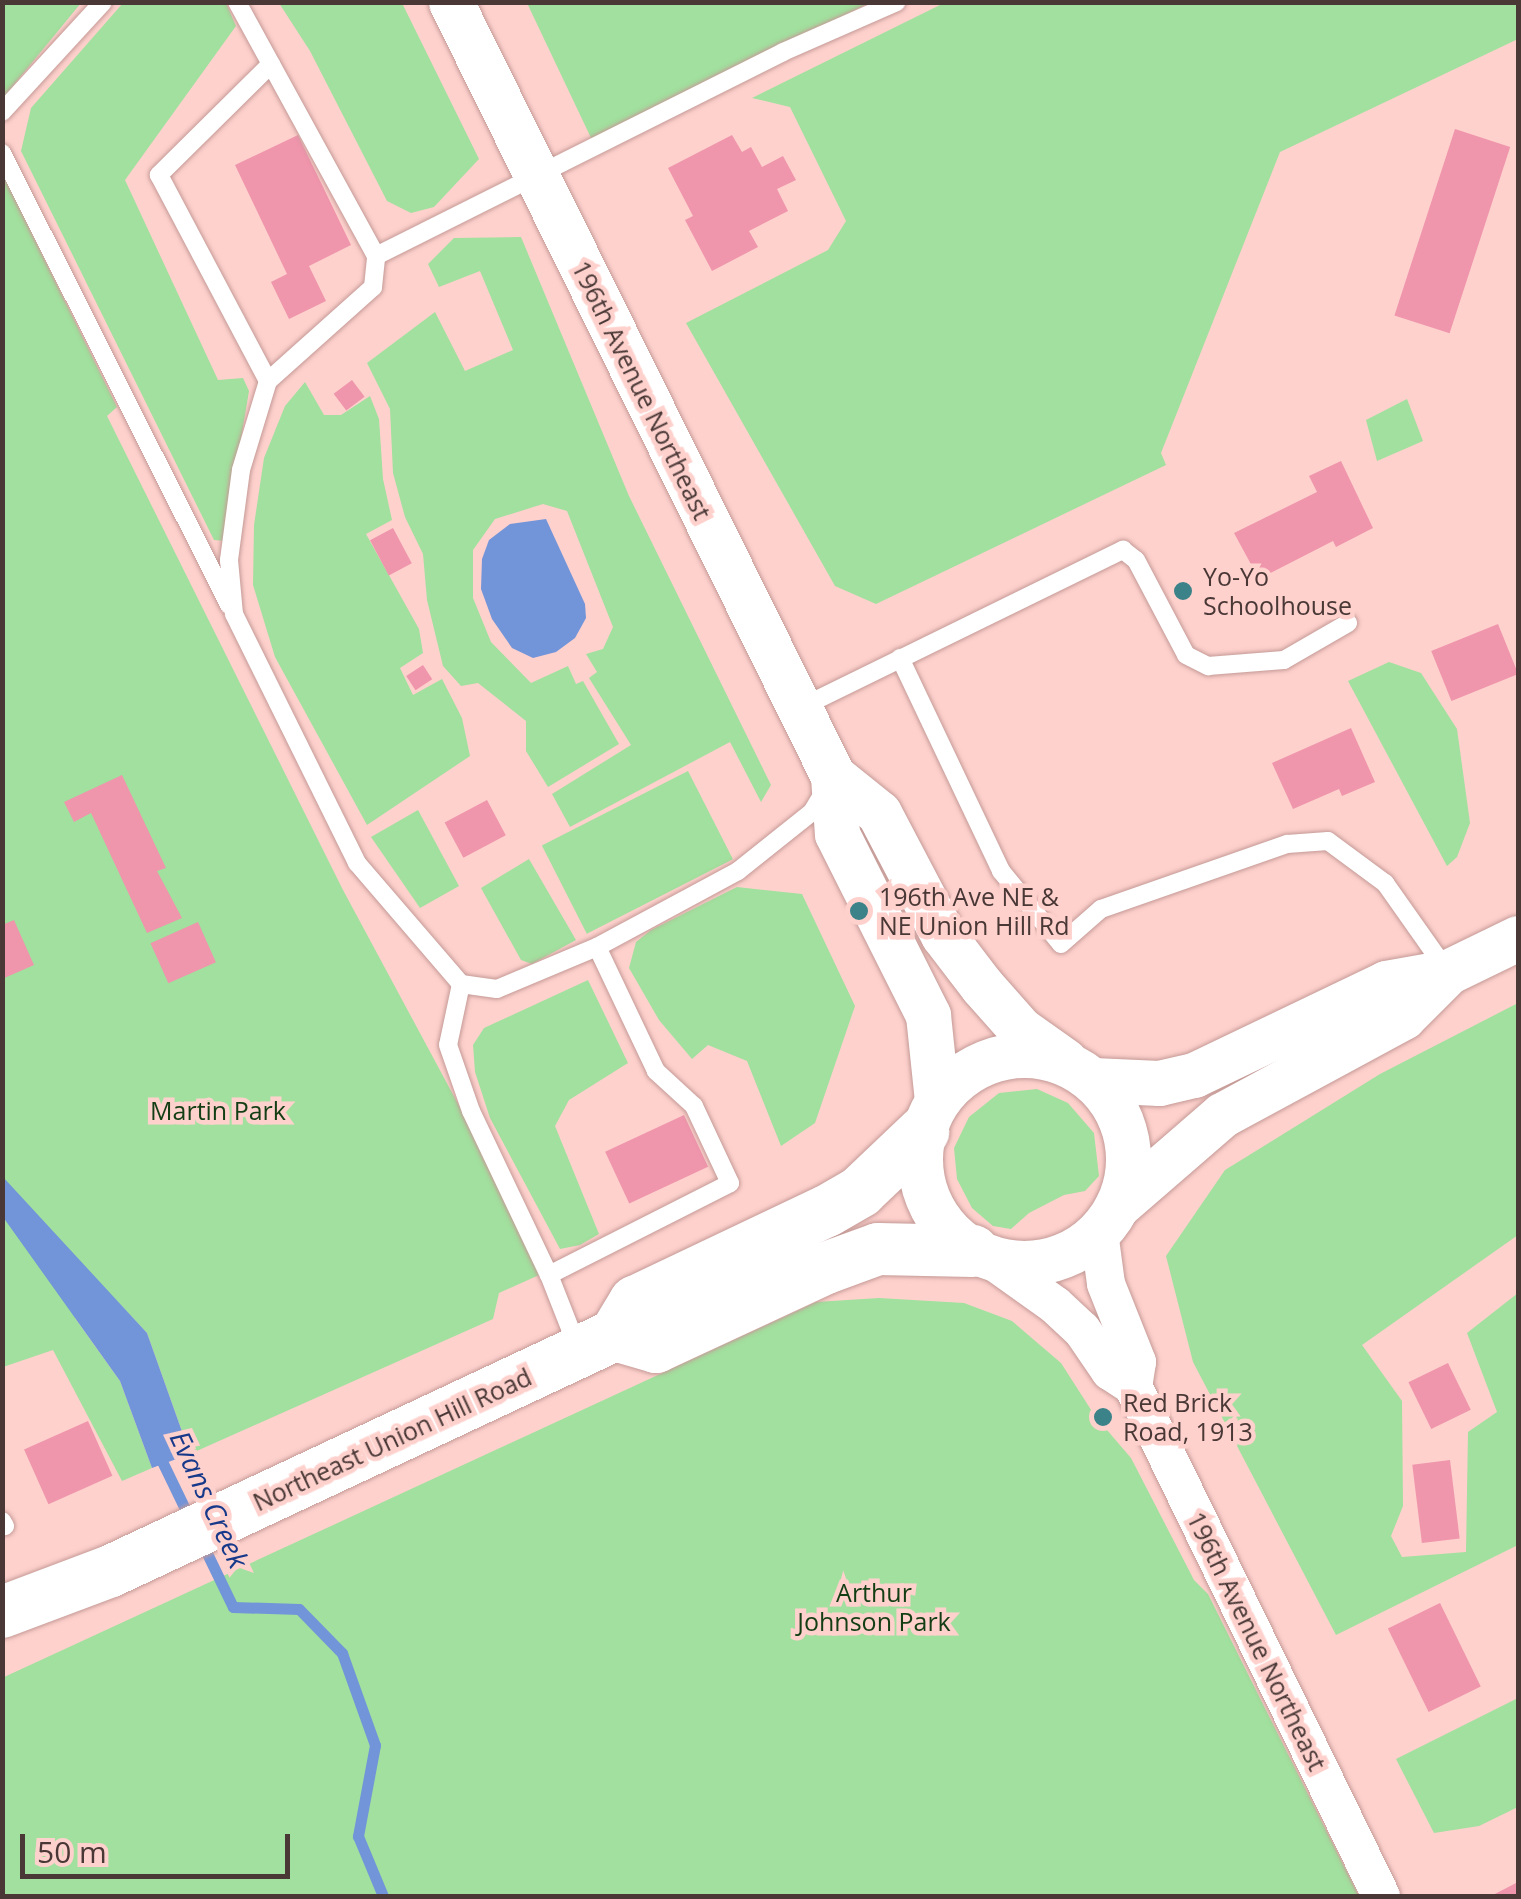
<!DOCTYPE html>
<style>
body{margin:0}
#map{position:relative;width:1521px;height:1899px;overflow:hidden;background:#fed1cd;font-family:"Open Sans",sans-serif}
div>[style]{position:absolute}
.green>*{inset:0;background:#a1e09e;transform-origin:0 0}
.water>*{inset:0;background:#7294d9}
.stream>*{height:11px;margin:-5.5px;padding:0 5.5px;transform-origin:5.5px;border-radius:5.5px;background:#7294d9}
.building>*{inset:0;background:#ef95ac;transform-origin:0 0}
.roads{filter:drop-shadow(0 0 2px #c49a96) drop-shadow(0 0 2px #c49a96)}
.service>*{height:18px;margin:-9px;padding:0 9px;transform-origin:9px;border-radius:9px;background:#fff}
.minor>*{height:38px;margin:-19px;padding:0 19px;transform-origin:19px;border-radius:19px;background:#fff}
.tertiary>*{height:45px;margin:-22.5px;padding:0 22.5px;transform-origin:22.5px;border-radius:22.5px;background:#fff}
.tertiary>.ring{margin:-22.5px;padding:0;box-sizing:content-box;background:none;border:45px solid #fff;border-radius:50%}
.secondary>*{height:52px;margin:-26px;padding:0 26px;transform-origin:26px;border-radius:26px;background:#fff}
.dots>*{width:28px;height:28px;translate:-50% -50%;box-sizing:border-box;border:5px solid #fed1cd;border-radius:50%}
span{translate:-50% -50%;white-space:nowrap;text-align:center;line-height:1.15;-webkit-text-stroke:9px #fed1cd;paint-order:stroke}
.street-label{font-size:25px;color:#493836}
.poi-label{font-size:25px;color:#493836}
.left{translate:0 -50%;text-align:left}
.park-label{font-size:25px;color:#133e14}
.water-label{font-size:28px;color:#17398a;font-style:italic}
.frame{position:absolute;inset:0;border:5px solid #493836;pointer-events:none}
.scale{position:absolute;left:20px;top:1834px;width:270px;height:45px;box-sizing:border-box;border:5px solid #493836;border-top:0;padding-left:12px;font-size:30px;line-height:35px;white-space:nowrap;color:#493836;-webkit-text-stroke:8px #fed1cd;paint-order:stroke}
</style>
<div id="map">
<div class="green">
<i style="clip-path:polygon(3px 2px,81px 3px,3px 98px,2px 3px)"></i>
<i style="clip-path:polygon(123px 3px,226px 3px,236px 26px,125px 180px,218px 380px,243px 378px,249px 391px,224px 541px,214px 540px,21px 151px,31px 108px)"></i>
<i style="clip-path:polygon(279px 3px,402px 3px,479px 159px,434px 207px,411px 213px,387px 201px,310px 51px)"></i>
<i style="clip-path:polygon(527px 3px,869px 3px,592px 140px)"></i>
<i style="clip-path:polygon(944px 3px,1518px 3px,1518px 39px,1280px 152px,1161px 453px,1166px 465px,876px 604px,835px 586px,686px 323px,828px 250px,846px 221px,790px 107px,752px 98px)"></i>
<i style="clip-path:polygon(2px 173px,117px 407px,107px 416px,343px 890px,548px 1271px,499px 1293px,493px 1319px,190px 1454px,147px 1333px,116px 1300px,75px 1318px,120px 1381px,152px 1468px,122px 1481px,53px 1350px,3px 1367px)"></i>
<i style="clip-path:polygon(521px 237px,629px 496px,771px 785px,761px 802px,730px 742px,570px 827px,552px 794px,631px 745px,589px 678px,597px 672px,586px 654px,603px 649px,613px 627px,567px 511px,543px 504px,495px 519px,473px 550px,473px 598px,491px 642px,531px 683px,568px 666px,576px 684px,583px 681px,619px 744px,548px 787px,526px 751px,526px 721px,478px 683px,461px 686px,443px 666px,427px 600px,423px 554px,405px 517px,393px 473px,390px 409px,367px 363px,435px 312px,465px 371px,513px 350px,480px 271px,439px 287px,428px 264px,454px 238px)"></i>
<i style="clip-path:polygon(305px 382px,324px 415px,341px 415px,370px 396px,379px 419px,383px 479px,392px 520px,366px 534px,419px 629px,423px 653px,400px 668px,413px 695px,442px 679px,462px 718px,470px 756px,367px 825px,275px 657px,253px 585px,254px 525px,264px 458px,285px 406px)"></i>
<i style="clip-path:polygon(1407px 399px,1423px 441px,1377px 461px,1366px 420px)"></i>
<i style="clip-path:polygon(1389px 662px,1421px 673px,1457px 729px,1470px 823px,1457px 857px,1447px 866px,1348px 681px)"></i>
<i style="left:688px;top:771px;width:99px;height:164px;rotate:63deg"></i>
<i style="clip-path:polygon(418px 810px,459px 886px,420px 908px,371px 837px)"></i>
<i style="clip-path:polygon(529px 859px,576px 940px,532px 964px,521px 960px,481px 888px)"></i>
<i style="clip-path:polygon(737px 887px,802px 894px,855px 1006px,815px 1123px,781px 1146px,747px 1061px,708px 1045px,692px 1059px,659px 1020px,629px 968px,636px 942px,651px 930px)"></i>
<i style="clip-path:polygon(588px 980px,628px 1063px,569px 1100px,555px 1126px,599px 1234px,580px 1245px,560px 1249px,490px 1118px,475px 1072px,473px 1045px,484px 1028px)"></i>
<i style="clip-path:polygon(1518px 1003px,1518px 1235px,1362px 1345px,1402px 1401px,1403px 1506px,1391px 1536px,1402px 1557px,1466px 1552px,1468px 1432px,1497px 1412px,1467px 1333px,1518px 1293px,1518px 1545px,1336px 1635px,1193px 1362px,1166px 1256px,1225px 1170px,1380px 1074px)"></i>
<i style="clip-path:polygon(1037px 1089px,1068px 1103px,1094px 1133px,1099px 1176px,1085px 1191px,1064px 1195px,1029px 1213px,1011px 1229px,993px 1226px,972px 1208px,957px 1179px,954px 1148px,969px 1117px,999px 1093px)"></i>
<i style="clip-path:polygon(879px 1298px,964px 1303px,1012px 1321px,1061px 1363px,1095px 1416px,1131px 1458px,1194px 1580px,1208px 1594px,1359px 1896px,3px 1896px,2px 1678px,816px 1302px)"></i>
<i style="clip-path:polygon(1518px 1698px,1518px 1807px,1479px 1826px,1434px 1833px,1396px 1759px)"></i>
</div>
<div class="water">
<i style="clip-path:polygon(546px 519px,585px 604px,586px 618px,575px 638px,556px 652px,533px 658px,512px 648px,492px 619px,481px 589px,482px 559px,489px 540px,510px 524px)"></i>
<i style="clip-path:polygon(3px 1177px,147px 1333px,190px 1454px,152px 1468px,120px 1381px,3px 1217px)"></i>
</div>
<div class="stream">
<i style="left:158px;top:1453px;width:71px;rotate:64.2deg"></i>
<i style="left:202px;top:1543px;width:71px;rotate:64.2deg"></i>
<i style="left:233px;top:1607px;width:66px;rotate:1.7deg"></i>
<i style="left:299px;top:1609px;width:62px;rotate:45.7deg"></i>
<i style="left:342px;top:1653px;width:98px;rotate:70.3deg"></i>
<i style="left:375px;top:1745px;width:93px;rotate:100.6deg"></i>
<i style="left:358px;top:1836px;width:65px;rotate:67.4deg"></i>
</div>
<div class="building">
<i style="left:1455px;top:129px;width:58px;height:196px;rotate:18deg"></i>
<i style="clip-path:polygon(298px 135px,351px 245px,309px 266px,326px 301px,289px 319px,271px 282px,287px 274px,235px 165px)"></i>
<i style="clip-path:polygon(732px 135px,742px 152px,751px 147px,762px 167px,783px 156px,796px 180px,777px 189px,788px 211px,749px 231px,758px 247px,712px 271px,685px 220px,693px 216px,668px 168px)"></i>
<i style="left:352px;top:380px;width:21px;height:23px;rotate:53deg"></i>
<i style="clip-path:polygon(1341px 461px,1373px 528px,1336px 547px,1333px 541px,1259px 579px,1234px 533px,1317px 492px,1309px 476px)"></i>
<i style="left:393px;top:528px;width:40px;height:26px;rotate:62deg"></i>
<i style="left:1498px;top:624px;width:54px;height:72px;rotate:68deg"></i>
<i style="left:423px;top:665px;width:17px;height:20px;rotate:57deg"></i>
<i style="clip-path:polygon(1351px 728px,1375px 782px,1342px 796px,1339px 789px,1293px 809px,1272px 763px)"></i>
<i style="clip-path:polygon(122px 775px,166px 868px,157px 871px,182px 918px,147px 933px,91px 813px,74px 822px,64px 802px)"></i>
<i style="left:487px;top:800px;width:40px;height:48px;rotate:62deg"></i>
<i style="clip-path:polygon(14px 920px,34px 965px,2px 979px,2px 925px)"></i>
<i style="left:198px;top:922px;width:44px;height:52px;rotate:66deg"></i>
<i style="left:684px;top:1115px;width:57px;height:87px;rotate:65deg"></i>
<i style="left:1448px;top:1363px;width:52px;height:44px;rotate:64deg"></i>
<i style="left:88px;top:1421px;width:60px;height:70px;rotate:66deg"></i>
<i style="left:1450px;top:1460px;width:79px;height:38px;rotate:83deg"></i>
<i style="left:1440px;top:1603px;width:93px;height:58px;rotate:64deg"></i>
<i style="clip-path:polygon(1518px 1882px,1518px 1896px,1491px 1896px)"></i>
</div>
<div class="roads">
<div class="service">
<i style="left:237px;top:2px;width:290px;rotate:61.3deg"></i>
<i style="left:376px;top:256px;width:455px;rotate:-26.6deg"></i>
<i style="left:783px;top:52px;width:124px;rotate:-23.7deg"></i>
<i style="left:271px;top:64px;width:158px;rotate:135.3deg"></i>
<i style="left:159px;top:175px;width:233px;rotate:62.1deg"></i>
<i style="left:268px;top:381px;width:141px;rotate:-41.8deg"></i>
<i style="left:373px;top:287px;width:31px;rotate:-84deg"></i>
<i style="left:2px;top:112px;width:149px;rotate:-47.4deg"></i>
<i style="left:2px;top:153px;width:506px;rotate:63.33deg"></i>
<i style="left:268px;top:381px;width:93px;rotate:106.9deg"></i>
<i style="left:241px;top:470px;width:91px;rotate:97.6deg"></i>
<i style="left:229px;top:560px;width:54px;rotate:84.7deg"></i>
<i style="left:234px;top:614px;width:278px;rotate:63.7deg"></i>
<i style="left:357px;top:863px;width:160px;rotate:49.3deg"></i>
<i style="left:461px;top:984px;width:36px;rotate:8deg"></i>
<i style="left:497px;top:989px;width:108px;rotate:-22.8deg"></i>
<i style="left:900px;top:658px;width:236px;rotate:64.6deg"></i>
<i style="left:1001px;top:871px;width:94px;rotate:50.6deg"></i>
<i style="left:1061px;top:944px;width:53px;rotate:-41.2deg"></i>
<i style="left:1101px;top:909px;width:197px;rotate:-19.3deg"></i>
<i style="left:1287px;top:844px;width:41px;rotate:-4.2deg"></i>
<i style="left:1328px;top:841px;width:71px;rotate:36.4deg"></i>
<i style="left:1385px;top:883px;width:108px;rotate:54.8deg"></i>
<i style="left:800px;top:708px;width:360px;rotate:-26.1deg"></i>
<i style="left:1123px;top:550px;width:16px;rotate:38deg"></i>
<i style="left:1136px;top:560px;width:107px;rotate:62.2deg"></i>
<i style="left:1186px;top:655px;width:25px;rotate:27deg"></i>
<i style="left:1208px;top:666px;width:76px;rotate:-4.5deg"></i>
<i style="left:1284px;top:660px;width:74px;rotate:-30deg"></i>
<i style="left:461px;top:984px;width:62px;rotate:102deg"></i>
<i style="left:448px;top:1045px;width:70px;rotate:70.8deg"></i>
<i style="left:471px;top:1111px;width:182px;rotate:64.6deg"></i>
<i style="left:577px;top:1346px;width:76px;rotate:-111.5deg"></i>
<i style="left:549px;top:1275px;width:203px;rotate:-26.9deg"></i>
<i style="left:730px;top:1183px;width:85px;rotate:-115.1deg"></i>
<i style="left:694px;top:1106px;width:52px;rotate:-137.4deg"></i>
<i style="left:656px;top:1071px;width:137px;rotate:-115.4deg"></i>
<i style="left:597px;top:947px;width:160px;rotate:-28.3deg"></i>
<i style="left:738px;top:871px;width:95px;rotate:-38.6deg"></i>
<i style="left:812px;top:812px;width:26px;rotate:-59deg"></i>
<i style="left:2px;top:1521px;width:6px;rotate:59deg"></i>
</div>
<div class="minor">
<i style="left:1099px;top:1232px;width:52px;rotate:82.3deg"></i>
<i style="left:1106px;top:1284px;width:84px;rotate:68.3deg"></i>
<i style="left:1137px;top:1362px;width:24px;rotate:99deg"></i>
<i style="left:989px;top:1258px;width:81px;rotate:35.5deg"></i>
<i style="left:1055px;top:1305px;width:37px;rotate:43deg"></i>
<i style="left:1082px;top:1330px;width:50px;rotate:55.7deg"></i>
<i style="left:1110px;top:1371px;width:27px;rotate:33deg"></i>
<i style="left:1133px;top:1386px;width:567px;rotate:64.07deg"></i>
</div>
<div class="tertiary">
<i style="left:451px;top:2px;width:863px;rotate:63.73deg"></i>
<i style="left:833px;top:776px;width:58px;rotate:86.1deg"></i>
<i style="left:837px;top:834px;width:203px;rotate:63.3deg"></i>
<i style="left:928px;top:1015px;width:86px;rotate:84deg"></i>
<i style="left:833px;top:776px;width:59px;rotate:38.8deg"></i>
<i style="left:879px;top:813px;width:138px;rotate:62.3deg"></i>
<i style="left:943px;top:935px;width:64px;rotate:52.6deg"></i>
<i style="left:982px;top:986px;width:57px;rotate:48.5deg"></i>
<i style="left:1020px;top:1029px;width:55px;rotate:35.4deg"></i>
<i class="ring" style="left:920px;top:1055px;width:163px;height:163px"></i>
<i style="left:1093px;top:1080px;width:66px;rotate:2.6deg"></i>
<i style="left:1159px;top:1083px;width:36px;rotate:-13deg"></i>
<i style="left:1194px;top:1075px;width:213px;rotate:-25.6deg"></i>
<i style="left:1386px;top:983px;width:63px;rotate:-10.1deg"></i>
<i style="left:1448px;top:972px;width:78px;rotate:-25.9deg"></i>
<i style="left:1117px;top:1206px;width:139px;rotate:-40.9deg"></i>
<i style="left:1222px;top:1115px;width:206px;rotate:-28.4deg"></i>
<i style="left:1403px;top:1017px;width:64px;rotate:-45deg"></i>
</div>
<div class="secondary">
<i style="left:615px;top:1335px;width:43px;rotate:16.3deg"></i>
<i style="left:656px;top:1347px;width:187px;rotate:-24.9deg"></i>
<i style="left:826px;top:1268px;width:55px;rotate:-20.1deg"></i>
<i style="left:878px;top:1249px;width:95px;rotate:1.2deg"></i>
<i style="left:2px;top:1612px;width:116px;rotate:-20.6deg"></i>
<i style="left:111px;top:1571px;width:557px;rotate:-25.09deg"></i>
<i style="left:615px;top:1335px;width:39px;rotate:-59deg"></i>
<i style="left:635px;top:1302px;width:212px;rotate:-25.4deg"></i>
<i style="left:827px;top:1211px;width:39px;rotate:-30deg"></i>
<i style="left:861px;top:1191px;width:86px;rotate:-43.6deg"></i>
</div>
</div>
<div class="dots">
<i style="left:1183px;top:591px;background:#3b8289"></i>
<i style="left:859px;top:911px;background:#3b8289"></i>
<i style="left:1103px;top:1417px;background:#3b8289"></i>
</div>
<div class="street-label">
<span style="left:642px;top:390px;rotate:64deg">196th Avenue Northeast</span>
<span style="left:392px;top:1439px;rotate:-25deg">Northeast Union Hill Road</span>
<span style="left:1257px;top:1641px;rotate:64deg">196th Avenue Northeast</span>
</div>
<div class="poi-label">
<span class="left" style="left:1203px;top:591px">Yo-Yo<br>Schoolhouse</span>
<span class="left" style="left:879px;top:911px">196th Ave NE &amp;<br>NE Union Hill Rd</span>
<span class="left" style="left:1123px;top:1417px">Red Brick<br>Road, 1913</span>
</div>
<div class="park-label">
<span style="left:218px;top:1110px">Martin Park</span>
<span style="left:874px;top:1607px">Arthur<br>Johnson Park</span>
</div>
<div class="water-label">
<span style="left:210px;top:1499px;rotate:65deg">Evans Creek</span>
</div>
<div class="frame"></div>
<div class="scale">50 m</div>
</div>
